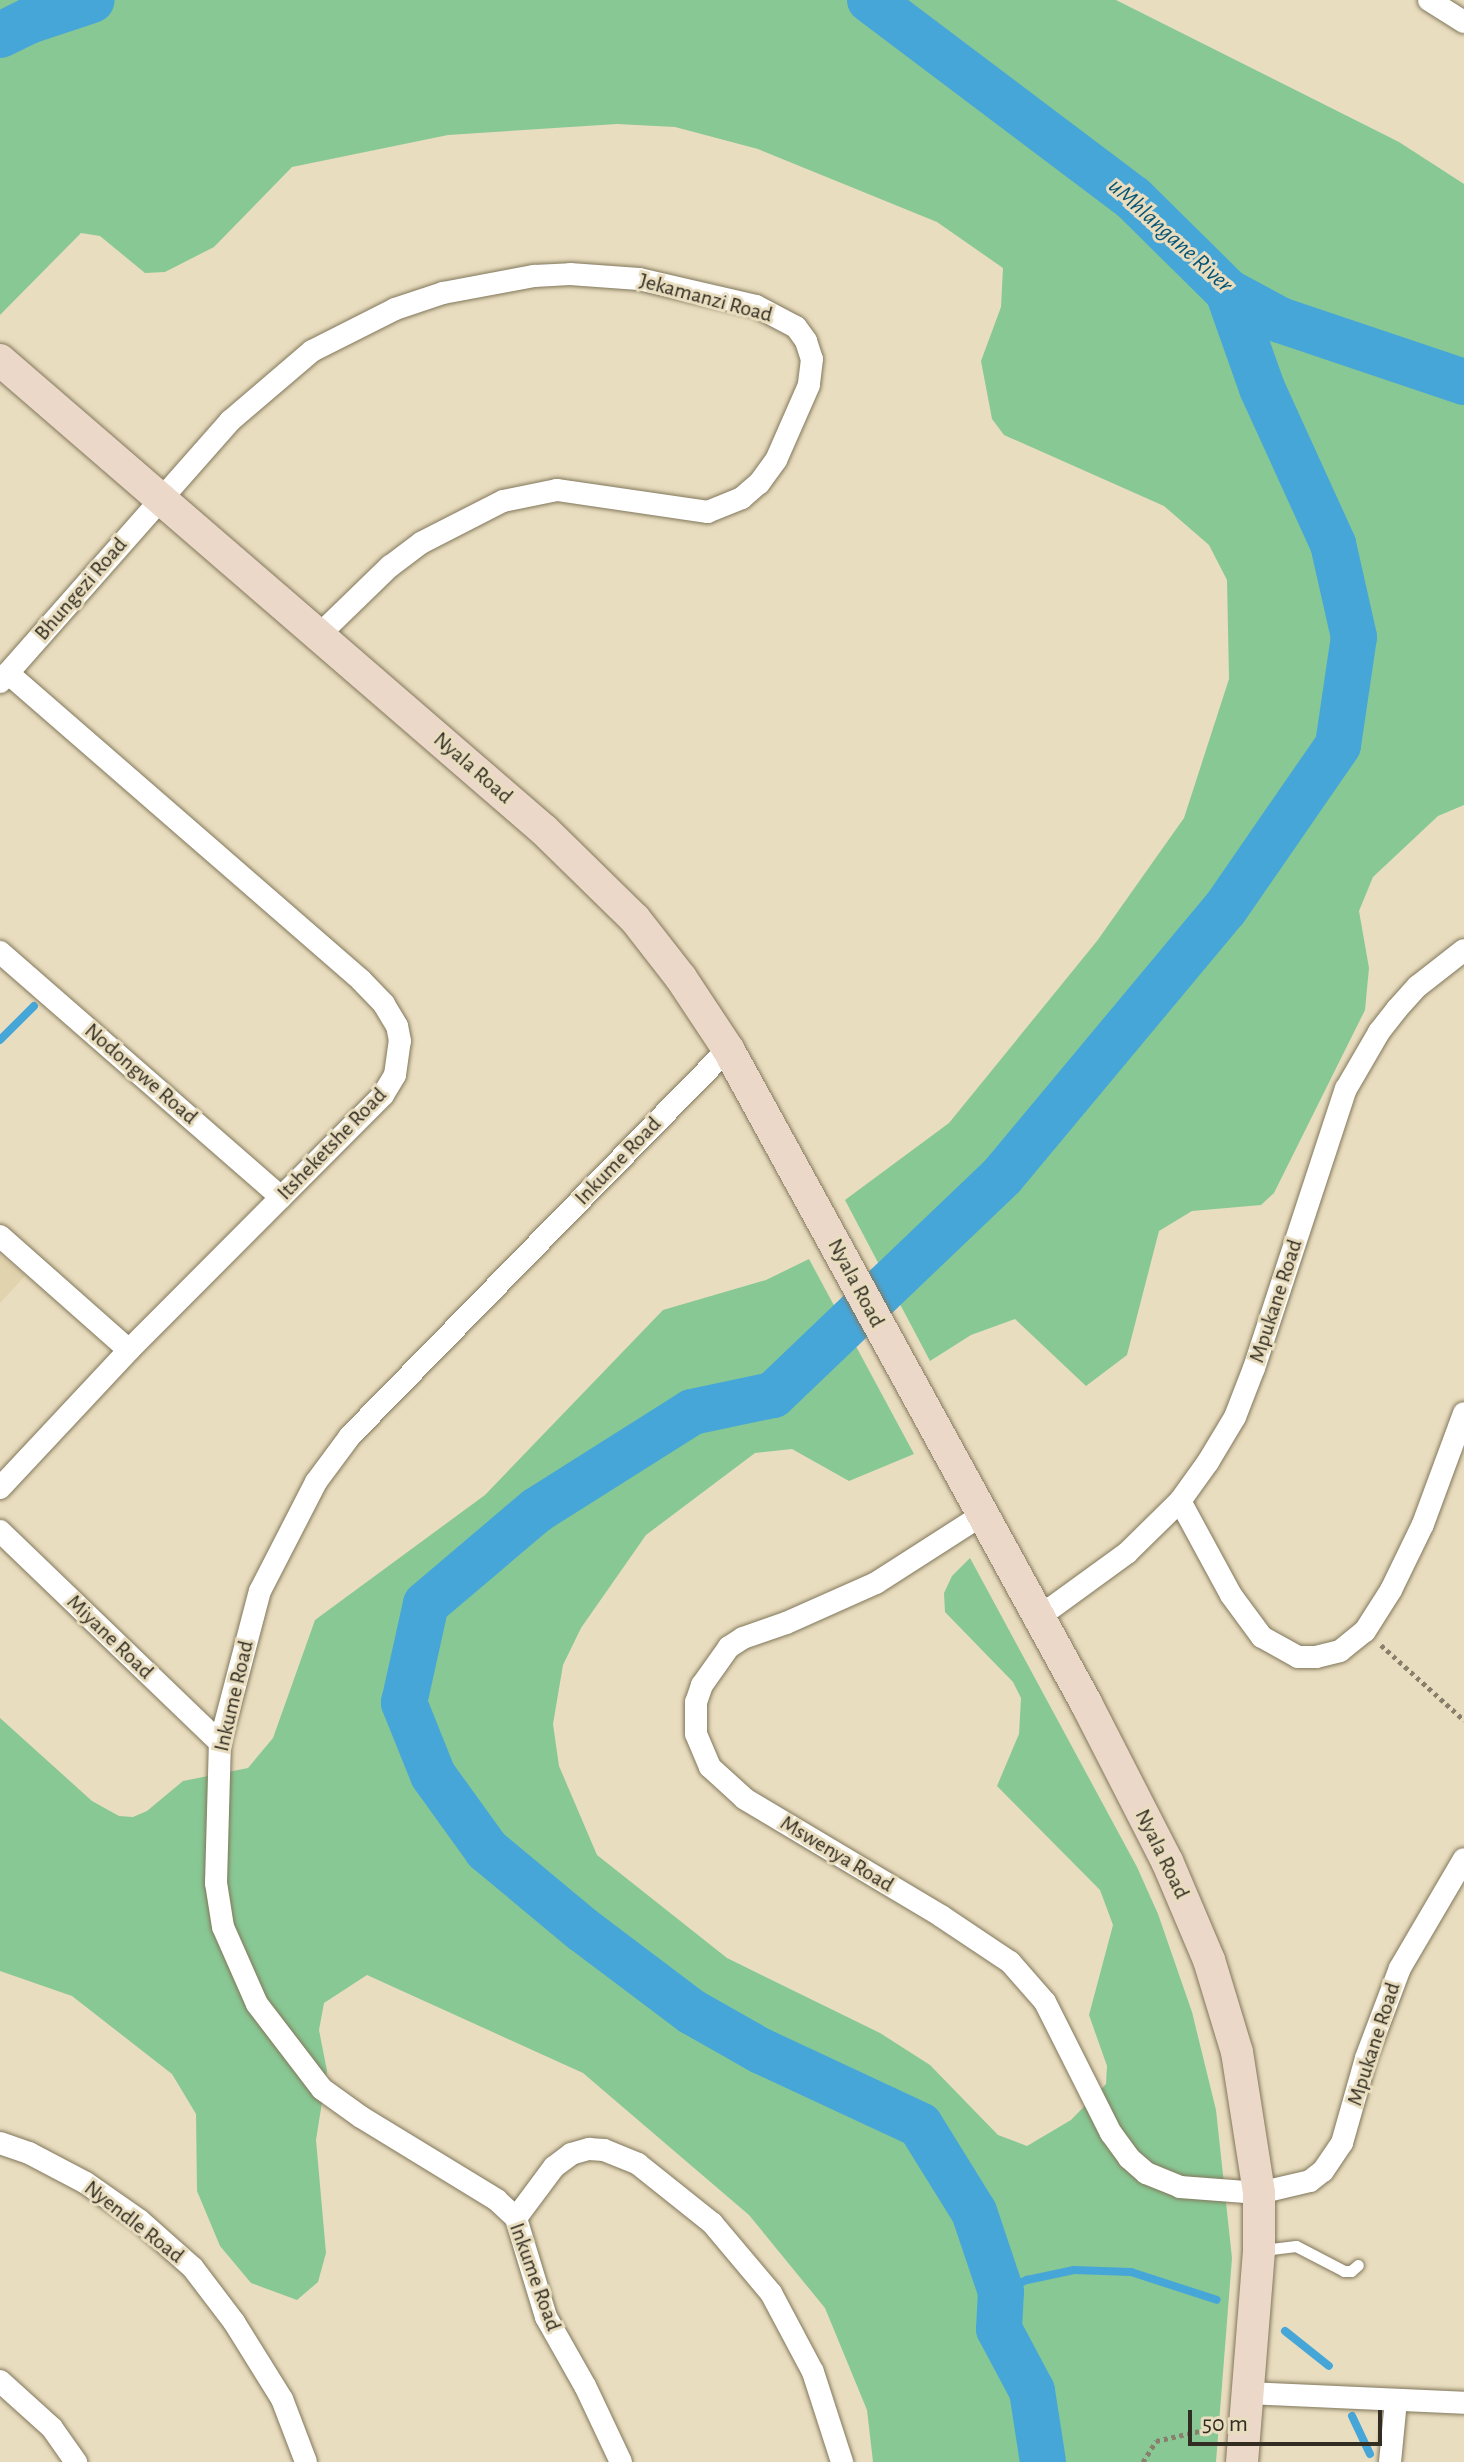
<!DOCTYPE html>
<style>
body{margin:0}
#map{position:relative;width:1464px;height:2462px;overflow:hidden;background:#e9ddbf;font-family:"Alegreya Sans",sans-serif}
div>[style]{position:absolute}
.built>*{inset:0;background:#e1d3ae}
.green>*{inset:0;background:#88c894}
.stream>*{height:8px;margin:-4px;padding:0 4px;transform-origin:4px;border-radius:4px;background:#47a6d8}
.river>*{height:46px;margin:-23px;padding:0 23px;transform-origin:23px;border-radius:23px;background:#47a6d8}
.path>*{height:5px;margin-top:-2.5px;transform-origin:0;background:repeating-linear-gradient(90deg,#88806c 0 4px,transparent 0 8px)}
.roads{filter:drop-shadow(0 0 2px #81775b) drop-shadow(0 0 2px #81775b)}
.lane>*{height:11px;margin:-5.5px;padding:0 5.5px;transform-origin:5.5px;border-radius:5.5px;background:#fff}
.street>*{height:22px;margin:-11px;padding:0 11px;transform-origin:11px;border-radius:11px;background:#fff}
.secondary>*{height:32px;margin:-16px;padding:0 16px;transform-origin:16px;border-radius:16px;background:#ecd8c8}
span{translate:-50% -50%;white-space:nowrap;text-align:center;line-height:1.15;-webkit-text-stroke:6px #e9ddbf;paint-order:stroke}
.street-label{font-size:22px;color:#322d22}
.water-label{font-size:24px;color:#045475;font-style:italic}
.scale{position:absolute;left:1188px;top:2410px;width:194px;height:36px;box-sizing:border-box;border:4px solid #322d22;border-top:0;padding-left:10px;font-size:24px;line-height:28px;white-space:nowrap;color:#322d22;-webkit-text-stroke:6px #e9ddbf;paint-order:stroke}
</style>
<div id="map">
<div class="built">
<i style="clip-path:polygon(0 1255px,25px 1276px,0 1303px)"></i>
</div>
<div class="green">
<i style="clip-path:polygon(0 0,1116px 0,1399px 142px,1464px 184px,1464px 805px,1438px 816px,1373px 877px,1359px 911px,1369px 968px,1365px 1010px,1274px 1193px,1261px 1205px,1192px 1211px,1159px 1231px,1127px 1355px,1086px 1386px,1015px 1319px,971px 1335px,930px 1361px,845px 1200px,949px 1123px,1097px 941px,1184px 818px,1229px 679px,1227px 580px,1209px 545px,1164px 506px,1004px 435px,992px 419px,981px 361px,1001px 307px,1003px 268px,937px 222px,758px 149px,675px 127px,617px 124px,448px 135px,292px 167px,214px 247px,165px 272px,145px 273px,100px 236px,81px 233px,0 315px)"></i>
<i style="clip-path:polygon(809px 1259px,914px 1454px,849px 1481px,792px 1449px,755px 1453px,646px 1535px,581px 1628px,563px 1665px,553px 1724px,559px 1766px,597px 1855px,727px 1958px,880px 2033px,930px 2065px,998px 2135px,1027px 2146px,1071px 2120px,1106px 2084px,1107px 2066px,1089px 2015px,1113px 1925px,1100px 1890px,997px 1786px,1019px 1734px,1021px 1698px,1013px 1682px,945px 1612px,944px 1593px,952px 1576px,970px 1558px,1137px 1867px,1158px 1914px,1192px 2012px,1216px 2110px,1232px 2258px,1216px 2462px,873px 2462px,867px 2410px,825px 2308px,749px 2215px,583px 2073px,367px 1975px,324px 2003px,319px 2030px,327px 2071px,316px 2140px,326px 2253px,318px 2282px,297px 2300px,251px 2283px,220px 2246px,197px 2191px,196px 2114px,172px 2074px,72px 1996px,0 1971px,0 1718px,92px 1801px,119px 1816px,133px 1817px,147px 1811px,183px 1781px,248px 1768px,273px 1738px,315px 1620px,485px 1495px,663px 1310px,766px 1280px)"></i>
</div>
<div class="stream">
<i style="left:0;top:1040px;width:48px;rotate:-45deg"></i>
<i style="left:1001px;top:2292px;width:29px;rotate:-25deg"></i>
<i style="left:1027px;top:2280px;width:48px;rotate:-12deg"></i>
<i style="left:1074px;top:2270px;width:57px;rotate:2deg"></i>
<i style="left:1131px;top:2272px;width:90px;rotate:18deg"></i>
<i style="left:1285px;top:2331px;width:56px;rotate:38.5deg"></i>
<i style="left:1352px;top:2416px;width:42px;rotate:64.7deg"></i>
</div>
<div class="river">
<i style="left:870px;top:0;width:329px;rotate:37deg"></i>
<i style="left:1133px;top:198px;width:134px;rotate:44.7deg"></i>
<i style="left:1228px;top:292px;width:59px;rotate:28.3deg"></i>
<i style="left:1280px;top:320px;width:194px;rotate:18.6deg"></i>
<i style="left:0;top:35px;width:32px;rotate:-26deg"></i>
<i style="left:29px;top:21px;width:66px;rotate:-18.4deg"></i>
<i style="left:1043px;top:2462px;width:72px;rotate:-98.8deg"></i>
<i style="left:1032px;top:2391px;width:70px;rotate:-118deg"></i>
<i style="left:999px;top:2329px;width:37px;rotate:-87deg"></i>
<i style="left:1001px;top:2292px;width:84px;rotate:-108.6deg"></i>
<i style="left:974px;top:2212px;width:102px;rotate:-121.8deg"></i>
<i style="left:920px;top:2125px;width:175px;rotate:-155deg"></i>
<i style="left:761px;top:2051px;width:79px;rotate:-150.5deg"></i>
<i style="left:692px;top:2012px;width:136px;rotate:-143deg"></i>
<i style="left:583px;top:1930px;width:125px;rotate:-140.2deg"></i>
<i style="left:487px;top:1850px;width:92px;rotate:-125.8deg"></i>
<i style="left:433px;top:1775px;width:78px;rotate:-111.9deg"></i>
<i style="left:404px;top:1703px;width:101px;rotate:-77.5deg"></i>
<i style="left:426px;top:1604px;width:145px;rotate:-40.3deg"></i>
<i style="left:537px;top:1510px;width:183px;rotate:-32.3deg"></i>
<i style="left:692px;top:1412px;width:83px;rotate:-11.9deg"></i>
<i style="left:773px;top:1395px;width:318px;rotate:-43.7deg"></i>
<i style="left:1003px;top:1175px;width:346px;rotate:-50.2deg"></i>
<i style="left:1225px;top:909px;width:199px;rotate:-55.4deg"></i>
<i style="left:1338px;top:745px;width:109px;rotate:-81.6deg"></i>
<i style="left:1354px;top:637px;width:95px;rotate:-102.7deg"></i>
<i style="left:1333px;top:544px;width:171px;rotate:-114.5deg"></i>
<i style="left:1262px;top:388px;width:102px;rotate:-109.5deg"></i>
</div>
<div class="path">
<i style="left:1381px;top:1645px;width:112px;rotate:42.1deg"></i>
<i style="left:1143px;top:2462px;width:25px;rotate:-58deg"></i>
<i style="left:1156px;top:2441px;width:63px;rotate:-12.9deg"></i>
</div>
<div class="roads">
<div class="lane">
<i style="left:1263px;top:2250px;width:33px;rotate:-7deg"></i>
<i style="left:1296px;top:2246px;width:54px;rotate:27.5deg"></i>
<i style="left:1344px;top:2271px;width:7px"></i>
<i style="left:1351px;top:2271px;width:9px;rotate:-41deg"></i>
</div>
<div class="street">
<i style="left:1429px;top:0;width:41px;rotate:32.2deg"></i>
<i style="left:0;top:682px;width:348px;rotate:-48.6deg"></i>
<i style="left:230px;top:421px;width:108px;rotate:-40.5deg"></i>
<i style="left:312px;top:351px;width:93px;rotate:-26.8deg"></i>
<i style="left:395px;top:309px;width:51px;rotate:-18.4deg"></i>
<i style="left:443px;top:293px;width:93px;rotate:-10.6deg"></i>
<i style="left:534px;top:276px;width:36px;rotate:-3deg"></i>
<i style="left:570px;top:274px;width:69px;rotate:4.1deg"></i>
<i style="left:639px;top:279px;width:120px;rotate:13deg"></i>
<i style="left:756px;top:306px;width:45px;rotate:27.7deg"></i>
<i style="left:796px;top:327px;width:17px;rotate:54deg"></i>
<i style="left:806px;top:341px;width:19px;rotate:72deg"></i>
<i style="left:812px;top:359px;width:26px;rotate:97deg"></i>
<i style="left:809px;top:385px;width:82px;rotate:113.7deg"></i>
<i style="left:776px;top:460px;width:29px;rotate:126deg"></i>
<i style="left:759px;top:483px;width:23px;rotate:139deg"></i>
<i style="left:742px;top:498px;width:37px;rotate:158deg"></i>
<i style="left:708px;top:512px;width:153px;rotate:-171.7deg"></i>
<i style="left:557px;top:490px;width:55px;rotate:168.5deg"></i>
<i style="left:503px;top:501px;width:92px;rotate:152.9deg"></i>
<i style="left:421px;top:543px;width:39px;rotate:143deg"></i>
<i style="left:390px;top:566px;width:99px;rotate:135.8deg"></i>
<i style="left:0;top:952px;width:373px;rotate:41.1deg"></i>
<i style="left:0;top:1236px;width:172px;rotate:41.5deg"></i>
<i style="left:0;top:1488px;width:189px;rotate:-46.9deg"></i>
<i style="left:129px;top:1350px;width:360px;rotate:-45.1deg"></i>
<i style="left:383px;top:1095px;width:23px;rotate:-59deg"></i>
<i style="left:395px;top:1075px;width:34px;rotate:-82deg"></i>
<i style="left:400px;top:1041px;width:15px;rotate:-101deg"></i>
<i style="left:397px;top:1026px;width:26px;rotate:-121deg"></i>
<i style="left:384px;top:1004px;width:33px;rotate:-134deg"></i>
<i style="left:361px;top:980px;width:468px;rotate:-139deg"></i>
<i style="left:1180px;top:1501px;width:107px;rotate:61.5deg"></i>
<i style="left:1231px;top:1595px;width:52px;rotate:53.6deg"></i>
<i style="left:1262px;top:1637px;width:41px;rotate:29.1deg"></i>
<i style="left:1298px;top:1657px;width:18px"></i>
<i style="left:1316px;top:1657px;width:25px;rotate:-14deg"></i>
<i style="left:1340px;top:1651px;width:32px;rotate:-39deg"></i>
<i style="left:1365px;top:1631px;width:49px;rotate:-57.6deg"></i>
<i style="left:1391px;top:1590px;width:73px;rotate:-64.1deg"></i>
<i style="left:1423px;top:1524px;width:118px;rotate:-69.7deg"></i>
<i style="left:982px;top:1515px;width:126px;rotate:147.3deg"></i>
<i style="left:876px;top:1583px;width:98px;rotate:156deg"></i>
<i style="left:786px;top:1623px;width:46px;rotate:160.8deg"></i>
<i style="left:743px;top:1638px;width:17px;rotate:147deg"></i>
<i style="left:729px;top:1647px;width:47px;rotate:125.4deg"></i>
<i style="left:702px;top:1685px;width:18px;rotate:109deg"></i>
<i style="left:696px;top:1702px;width:32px;rotate:90deg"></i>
<i style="left:696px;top:1734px;width:36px;rotate:67deg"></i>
<i style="left:710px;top:1767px;width:47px;rotate:42.4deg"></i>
<i style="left:745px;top:1799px;width:228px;rotate:30.8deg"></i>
<i style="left:941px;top:1916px;width:83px;rotate:33.7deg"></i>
<i style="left:1010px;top:1962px;width:53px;rotate:48.8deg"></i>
<i style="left:1045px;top:2002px;width:147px;rotate:63.3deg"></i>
<i style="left:1111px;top:2133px;width:31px;rotate:54deg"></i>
<i style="left:1129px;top:2158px;width:23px;rotate:41deg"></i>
<i style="left:1146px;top:2173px;width:37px;rotate:22deg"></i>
<i style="left:1180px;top:2187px;width:79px;rotate:4.3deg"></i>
<i style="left:1259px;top:2193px;width:52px;rotate:-13.2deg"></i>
<i style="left:1310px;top:2181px;width:16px;rotate:-38deg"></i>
<i style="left:1323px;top:2171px;width:34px;rotate:-56deg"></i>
<i style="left:1342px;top:2143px;width:88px;rotate:-74.2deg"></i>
<i style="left:1366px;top:2058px;width:96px;rotate:-69.3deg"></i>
<i style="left:1400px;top:1968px;width:126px;rotate:-59.6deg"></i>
<i style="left:0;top:1531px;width:306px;rotate:43.9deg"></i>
<i style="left:1039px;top:1617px;width:109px;rotate:-36deg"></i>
<i style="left:1127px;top:1553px;width:74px;rotate:-44.5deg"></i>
<i style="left:1180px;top:1501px;width:48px;rotate:-54.3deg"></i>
<i style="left:1208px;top:1462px;width:52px;rotate:-59deg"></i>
<i style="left:1235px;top:1417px;width:53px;rotate:-68.8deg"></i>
<i style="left:1254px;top:1368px;width:294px;rotate:-71.8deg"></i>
<i style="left:1346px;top:1089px;width:66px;rotate:-59.9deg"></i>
<i style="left:1379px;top:1032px;width:29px;rotate:-52deg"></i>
<i style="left:1397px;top:1009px;width:31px;rotate:-48deg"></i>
<i style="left:1418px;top:986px;width:58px;rotate:-38deg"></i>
<i style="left:0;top:2143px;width:31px;rotate:19deg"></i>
<i style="left:29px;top:2153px;width:64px;rotate:27.8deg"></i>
<i style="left:86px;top:2183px;width:65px;rotate:34.9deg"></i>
<i style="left:139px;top:2220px;width:72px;rotate:41.6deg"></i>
<i style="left:193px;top:2268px;width:68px;rotate:52.8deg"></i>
<i style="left:234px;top:2322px;width:91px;rotate:58.1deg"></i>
<i style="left:282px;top:2399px;width:67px;rotate:69.1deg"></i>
<i style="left:516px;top:2218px;width:64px;rotate:-53.3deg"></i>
<i style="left:554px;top:2167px;width:21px;rotate:-37deg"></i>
<i style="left:571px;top:2154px;width:19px;rotate:-16deg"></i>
<i style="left:589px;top:2149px;width:15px;rotate:4deg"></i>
<i style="left:604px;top:2150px;width:37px;rotate:22deg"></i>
<i style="left:638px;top:2164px;width:95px;rotate:38.6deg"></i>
<i style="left:712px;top:2223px;width:92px;rotate:49.9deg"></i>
<i style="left:771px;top:2293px;width:89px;rotate:62deg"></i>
<i style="left:813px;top:2372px;width:95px;rotate:72.1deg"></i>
<i style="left:0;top:2381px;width:70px;rotate:42.1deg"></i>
<i style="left:52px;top:2428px;width:42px;rotate:54.8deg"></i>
<i style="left:1247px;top:2393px;width:217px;rotate:2.6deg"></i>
<i style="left:621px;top:2462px;width:84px;rotate:-115.3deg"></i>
<i style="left:585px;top:2386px;width:79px;rotate:-119.5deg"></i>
<i style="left:546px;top:2317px;width:103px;rotate:-106.9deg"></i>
<i style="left:516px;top:2218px;width:26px;rotate:-137deg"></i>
<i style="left:497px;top:2200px;width:159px;rotate:-148.6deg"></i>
<i style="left:361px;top:2117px;width:48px;rotate:-144.3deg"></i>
<i style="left:322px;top:2089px;width:107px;rotate:-127.4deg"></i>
<i style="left:257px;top:2004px;width:84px;rotate:-113.8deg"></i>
<i style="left:223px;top:1927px;width:45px;rotate:-99deg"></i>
<i style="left:216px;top:1883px;width:140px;rotate:-88.4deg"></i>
<i style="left:220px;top:1743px;width:157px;rotate:-75.3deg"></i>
<i style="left:260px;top:1591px;width:123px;rotate:-62.8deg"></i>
<i style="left:316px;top:1482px;width:57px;rotate:-53.5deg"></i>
<i style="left:350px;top:1436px;width:541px;rotate:-45.67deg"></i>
<i style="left:1390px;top:2462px;width:61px;rotate:-84.4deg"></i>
</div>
<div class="secondary">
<i style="left:0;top:360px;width:719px;rotate:40.83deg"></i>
<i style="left:544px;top:830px;width:127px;rotate:44.4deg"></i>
<i style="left:635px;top:919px;width:75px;rotate:52.1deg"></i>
<i style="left:681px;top:978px;width:85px;rotate:56.5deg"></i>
<i style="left:728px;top:1049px;width:746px;rotate:61.3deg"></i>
<i style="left:1086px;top:1703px;width:178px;rotate:62.9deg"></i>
<i style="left:1167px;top:1861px;width:108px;rotate:67deg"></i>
<i style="left:1209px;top:1960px;width:96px;rotate:73.1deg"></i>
<i style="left:1237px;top:2052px;width:143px;rotate:81.1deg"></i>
<i style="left:1259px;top:2193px;width:58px;rotate:90deg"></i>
<i style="left:1259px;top:2251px;width:212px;rotate:94.6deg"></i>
</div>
</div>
<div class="street-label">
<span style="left:706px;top:298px;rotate:15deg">Jekamanzi Road</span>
<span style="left:81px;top:589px;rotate:-49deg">Bhungezi Road</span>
<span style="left:473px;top:768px;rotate:41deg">Nyala Road</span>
<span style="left:141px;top:1074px;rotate:41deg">Nodongwe Road</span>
<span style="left:332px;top:1144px;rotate:-46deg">Itsheketshe Road</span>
<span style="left:618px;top:1161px;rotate:-46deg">Inkume Road</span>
<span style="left:856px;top:1283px;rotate:62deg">Nyala Road</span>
<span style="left:1276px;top:1301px;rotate:-72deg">Mpukane Road</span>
<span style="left:110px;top:1637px;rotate:44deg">Miyane Road</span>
<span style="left:234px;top:1696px;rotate:-77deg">Inkume Road</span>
<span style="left:837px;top:1854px;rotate:31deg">Mswenya Road</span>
<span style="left:1162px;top:1854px;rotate:64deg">Nyala Road</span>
<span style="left:1374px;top:2044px;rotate:-72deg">Mpukane Road</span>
<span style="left:134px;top:2222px;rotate:38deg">Nyendle Road</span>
<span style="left:535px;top:2277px;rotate:70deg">Inkume Road</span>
</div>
<div class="water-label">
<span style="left:1170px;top:236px;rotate:42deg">uMhlangane River</span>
</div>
<div class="scale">50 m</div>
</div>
